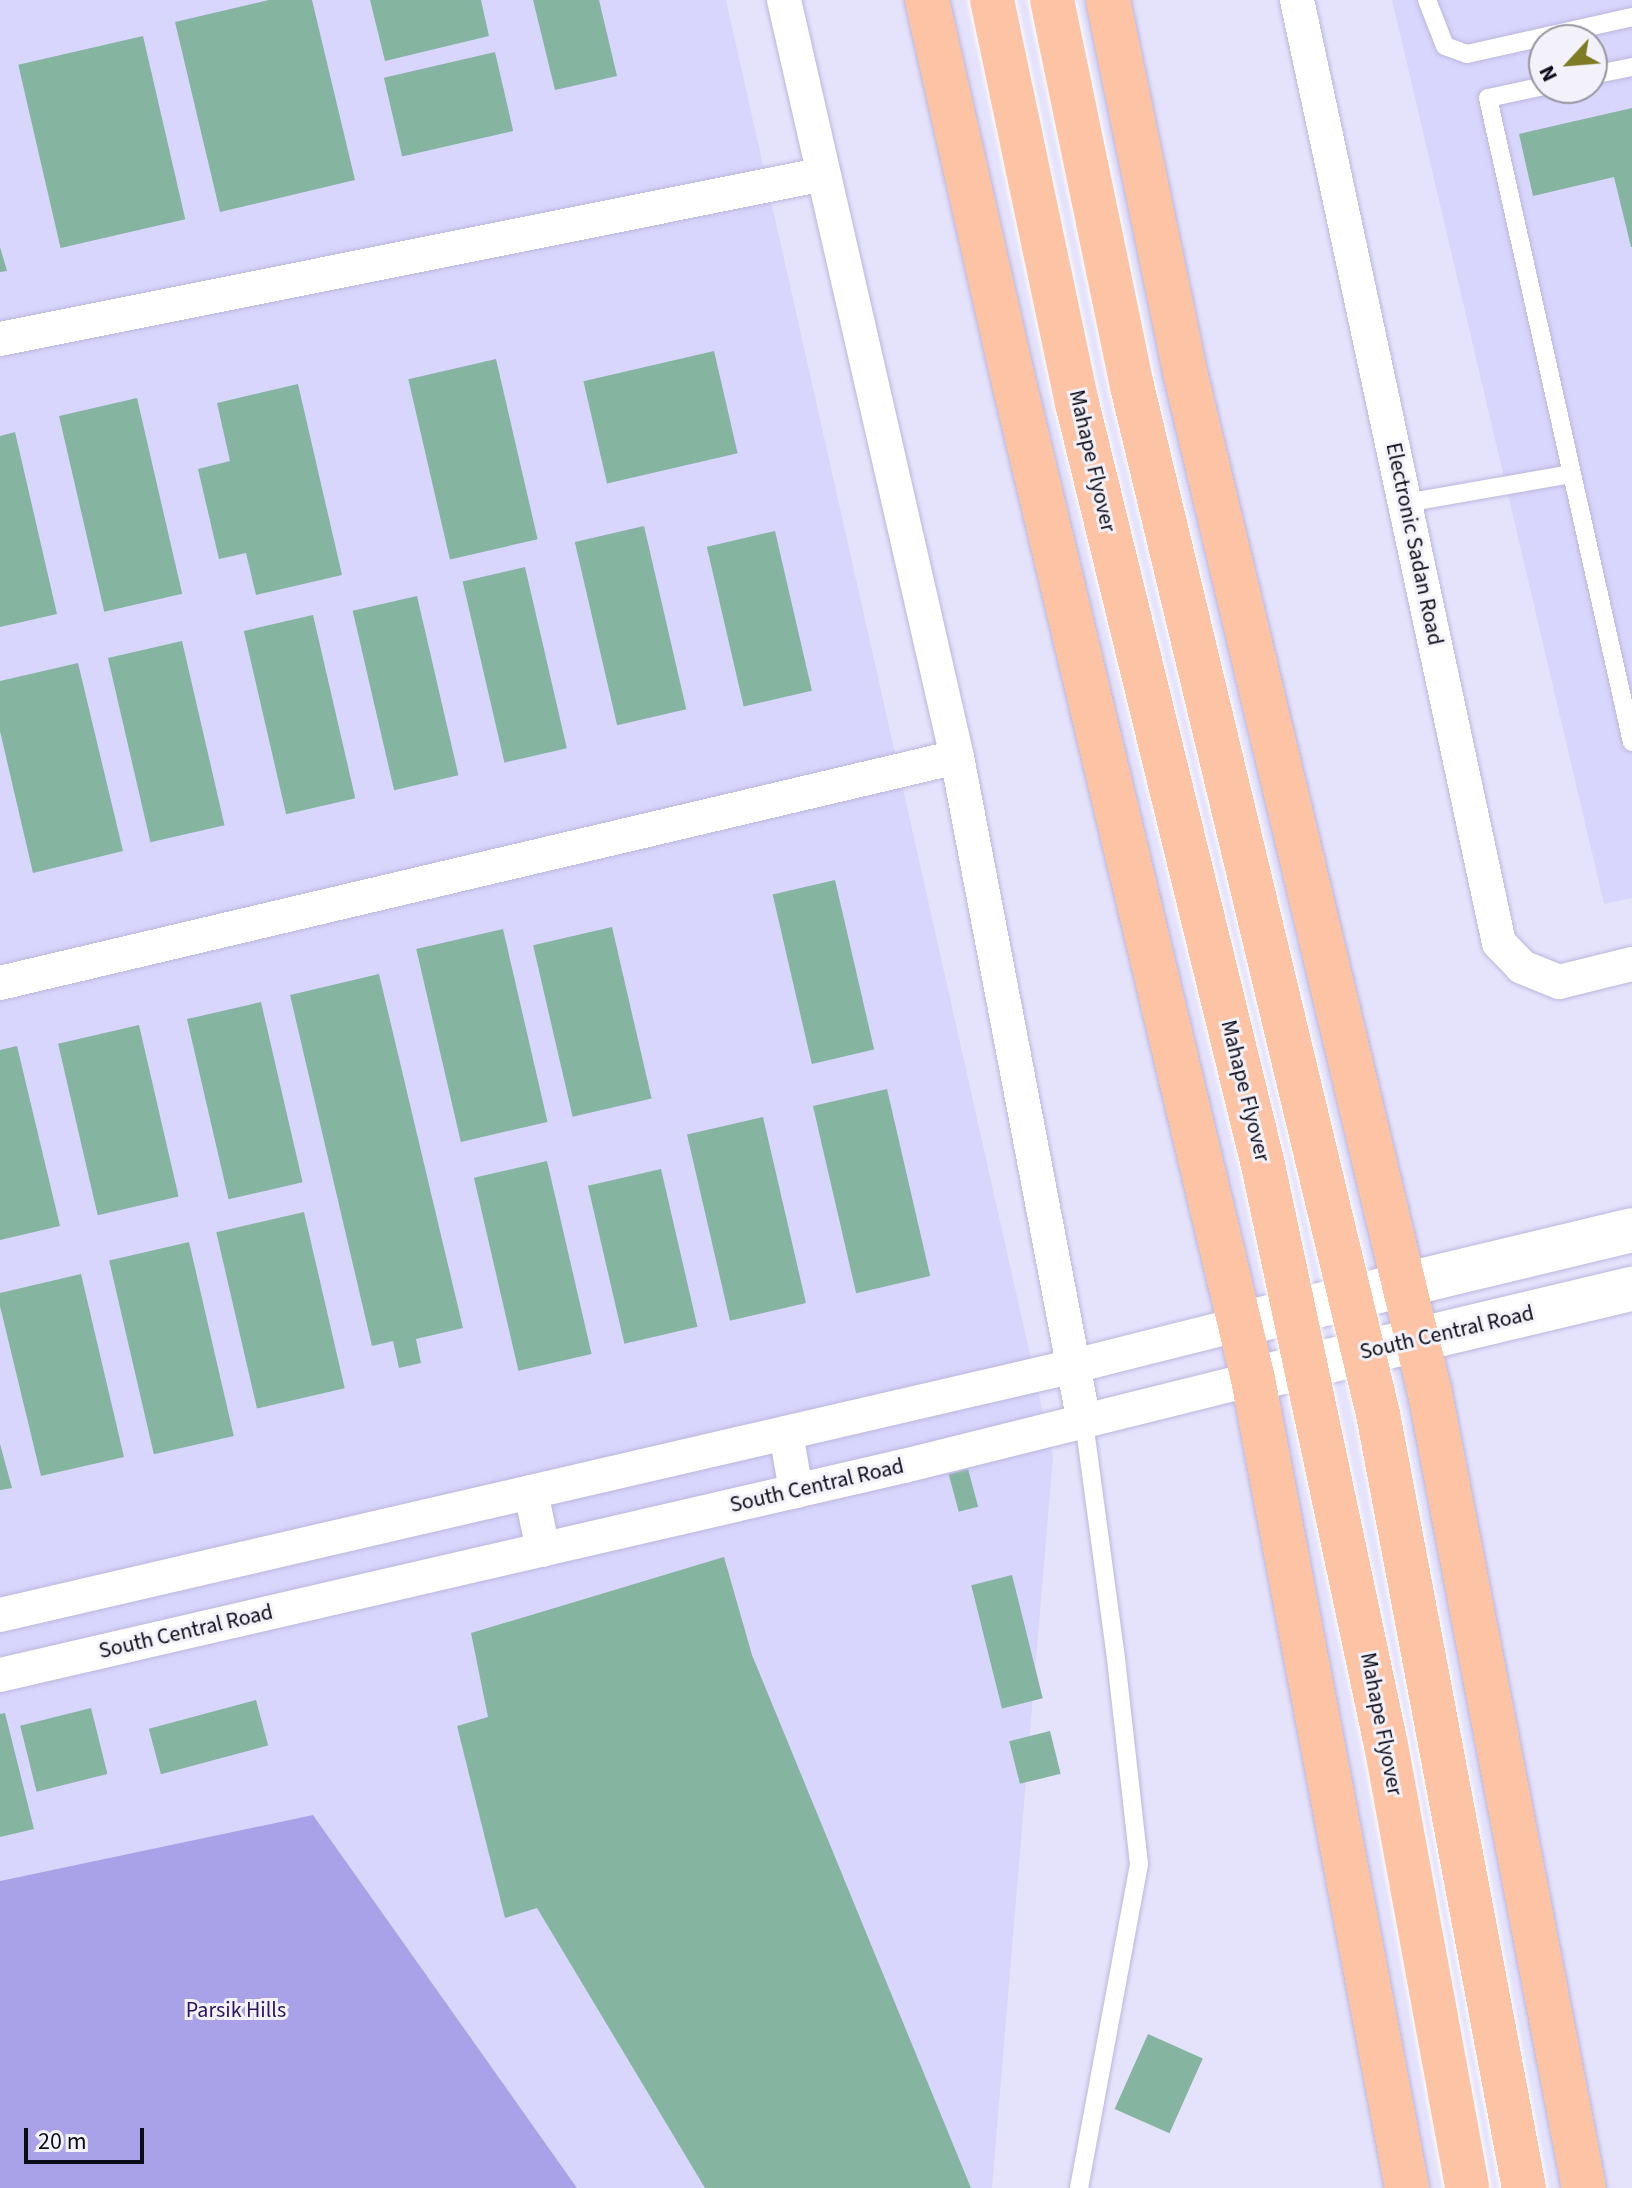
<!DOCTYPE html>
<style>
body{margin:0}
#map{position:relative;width:1632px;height:2188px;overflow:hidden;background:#e5e3fc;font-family:"Source Sans 3",sans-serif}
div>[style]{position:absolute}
.built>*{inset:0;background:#d9d6fd}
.forest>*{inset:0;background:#a9a2e8}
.building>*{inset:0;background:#85b4a1;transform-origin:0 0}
.roads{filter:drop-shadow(0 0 2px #bab7df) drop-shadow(0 0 2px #bab7df)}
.service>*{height:18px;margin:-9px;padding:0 9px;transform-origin:9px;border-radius:9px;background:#fff}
.minor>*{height:34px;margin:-17px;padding:0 17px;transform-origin:17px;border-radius:17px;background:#fff}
.secondary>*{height:44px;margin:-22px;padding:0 22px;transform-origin:22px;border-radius:22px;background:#fff}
.primary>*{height:44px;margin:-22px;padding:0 22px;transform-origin:22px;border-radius:22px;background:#fcc4a5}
.bridges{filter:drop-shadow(0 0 2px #fff) drop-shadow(0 0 2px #fff)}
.primary-bridge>*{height:44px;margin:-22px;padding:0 22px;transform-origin:22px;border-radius:22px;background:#fcc4a5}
span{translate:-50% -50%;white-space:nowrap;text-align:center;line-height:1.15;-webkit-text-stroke:6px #f3f2fb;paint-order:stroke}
.street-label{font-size:22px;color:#0c0b18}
.park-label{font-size:22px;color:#2b1364}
.north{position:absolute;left:1528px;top:24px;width:80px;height:80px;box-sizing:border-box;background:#f3f2fb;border:2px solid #9796a0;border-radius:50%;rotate:244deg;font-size:22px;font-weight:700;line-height:32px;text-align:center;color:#0c0b18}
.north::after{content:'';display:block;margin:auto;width:28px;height:36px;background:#7d7b23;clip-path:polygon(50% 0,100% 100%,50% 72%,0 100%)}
.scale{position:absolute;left:24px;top:2128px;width:120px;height:36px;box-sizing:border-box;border:4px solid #0c0b18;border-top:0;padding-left:10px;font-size:24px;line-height:28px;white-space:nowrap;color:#0c0b18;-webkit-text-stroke:6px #f3f2fb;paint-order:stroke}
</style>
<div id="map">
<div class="built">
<i style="clip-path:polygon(0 0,726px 0,1053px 1457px,992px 2188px,577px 2188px,313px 1815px,0 1881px)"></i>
<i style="clip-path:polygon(evenodd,1392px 0,1632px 0,1632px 898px,1604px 904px,1392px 0,1544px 40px,1592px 40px,1592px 88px,1544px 88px,1544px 40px)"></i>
</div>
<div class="forest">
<i style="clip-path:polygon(313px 1815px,577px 2188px,0 2188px,0 1881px)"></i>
</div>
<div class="building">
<i style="clip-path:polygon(269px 0,312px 0,355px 180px,220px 212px,175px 22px)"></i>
<i style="clip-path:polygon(370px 0,481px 0,489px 36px,385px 61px)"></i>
<i style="clip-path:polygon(533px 0,599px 0,617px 76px,555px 90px)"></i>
<i style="left:143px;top:36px;width:188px;height:128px;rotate:77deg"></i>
<i style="left:495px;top:52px;width:81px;height:114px;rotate:77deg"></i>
<i style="clip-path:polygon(1632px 108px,1632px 247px,1631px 247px,1614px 177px,1533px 196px,1519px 134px)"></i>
<i style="clip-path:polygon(0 247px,7px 271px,0 272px)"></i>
<i style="left:714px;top:351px;width:105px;height:134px;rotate:77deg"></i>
<i style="left:496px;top:359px;width:185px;height:90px;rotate:77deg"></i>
<i style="clip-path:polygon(298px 384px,342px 575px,256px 595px,246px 553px,219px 559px,198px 469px,230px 461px,217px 403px)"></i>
<i style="left:137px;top:398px;width:201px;height:80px;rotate:77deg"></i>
<i style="clip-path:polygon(15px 432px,57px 614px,0 627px,0 436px)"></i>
<i style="left:644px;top:526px;width:188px;height:71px;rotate:77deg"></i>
<i style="left:775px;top:531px;width:164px;height:70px;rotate:77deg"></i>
<i style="left:525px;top:567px;width:186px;height:64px;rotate:77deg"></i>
<i style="left:417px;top:596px;width:184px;height:66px;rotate:77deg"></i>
<i style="left:313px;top:615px;width:188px;height:71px;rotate:77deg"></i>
<i style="left:182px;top:641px;width:189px;height:76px;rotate:77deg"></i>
<i style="clip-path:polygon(78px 663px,123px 851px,33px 873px,0 731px,0 681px)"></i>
<i style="left:835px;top:880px;width:174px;height:64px;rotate:77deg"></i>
<i style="left:612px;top:927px;width:176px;height:81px;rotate:77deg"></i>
<i style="left:503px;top:929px;width:198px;height:89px;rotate:77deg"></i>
<i style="clip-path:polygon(379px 974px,463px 1328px,416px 1339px,421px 1363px,399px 1368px,393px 1341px,372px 1346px,290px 995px)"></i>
<i style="left:261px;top:1002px;width:185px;height:76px;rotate:77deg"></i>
<i style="left:139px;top:1025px;width:176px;height:83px;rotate:77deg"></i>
<i style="clip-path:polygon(17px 1046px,60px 1226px,0 1240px,0 1050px)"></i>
<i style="left:887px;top:1089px;width:192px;height:76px;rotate:77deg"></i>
<i style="left:763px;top:1117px;width:191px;height:78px;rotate:77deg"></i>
<i style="left:547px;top:1161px;width:198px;height:75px;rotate:77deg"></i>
<i style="left:661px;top:1169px;width:162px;height:75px;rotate:77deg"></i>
<i style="left:304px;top:1212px;width:181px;height:90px;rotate:77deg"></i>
<i style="left:189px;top:1242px;width:199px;height:82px;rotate:77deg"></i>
<i style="clip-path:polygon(81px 1274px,124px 1457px,41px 1476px,0 1306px,0 1293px)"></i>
<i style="clip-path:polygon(0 1444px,12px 1488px,0 1490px)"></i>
<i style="left:968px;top:1469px;width:39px;height:20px;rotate:75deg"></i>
<i style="clip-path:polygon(724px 1557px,752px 1655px,971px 2188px,705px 2188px,537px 1908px,505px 1918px,457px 1726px,488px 1717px,471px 1633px)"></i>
<i style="left:1012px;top:1575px;width:127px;height:42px;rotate:76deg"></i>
<i style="left:256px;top:1700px;width:47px;height:111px;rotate:75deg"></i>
<i style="left:91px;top:1708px;width:68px;height:73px;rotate:76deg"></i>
<i style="clip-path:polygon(5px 1713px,34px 1829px,0 1837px,0 1714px)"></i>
<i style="left:1050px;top:1731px;width:44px;height:42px;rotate:76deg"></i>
<i style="left:1148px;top:2034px;width:60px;height:82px;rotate:24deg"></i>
</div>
<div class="roads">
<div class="service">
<i style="left:1427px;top:0;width:49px;rotate:68.6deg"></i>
<i style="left:1445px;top:46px;width:23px;rotate:20deg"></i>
<i style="left:1467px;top:54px;width:169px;rotate:-12.6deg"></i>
<i style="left:1592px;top:75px;width:41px;rotate:-11.3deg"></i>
<i style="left:1544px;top:86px;width:57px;rotate:167.9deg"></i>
<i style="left:1488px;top:98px;width:660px;rotate:77.4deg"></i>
<i style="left:1405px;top:503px;width:169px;rotate:-9.9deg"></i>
<i style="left:1079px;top:2188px;width:330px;rotate:-79.5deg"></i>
<i style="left:1139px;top:1864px;width:214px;rotate:-96.4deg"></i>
<i style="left:1115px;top:1651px;width:231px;rotate:-97.7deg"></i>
</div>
<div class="minor">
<i style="left:784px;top:0;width:777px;rotate:77.13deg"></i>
<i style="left:957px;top:757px;width:677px;rotate:79.19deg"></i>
<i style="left:1297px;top:0;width:964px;rotate:77.91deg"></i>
<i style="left:1499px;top:943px;width:33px;rotate:46deg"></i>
<i style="left:1522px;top:967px;width:40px;rotate:22deg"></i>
<i style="left:1559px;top:982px;width:75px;rotate:-13.9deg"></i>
<i style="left:0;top:339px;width:840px;rotate:-11.32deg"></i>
<i style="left:0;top:983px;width:983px;rotate:-13.29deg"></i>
<i style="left:786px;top:1433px;width:59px;rotate:80.2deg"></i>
<i style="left:531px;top:1492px;width:59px;rotate:78.3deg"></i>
<i style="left:0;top:1615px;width:1102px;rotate:-13.05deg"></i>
<i style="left:1074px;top:1366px;width:172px;rotate:-14.1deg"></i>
<i style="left:0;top:1675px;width:928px;rotate:-13.02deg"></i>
<i style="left:904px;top:1466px;width:360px;rotate:-14deg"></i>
</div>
<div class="secondary">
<i style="left:1241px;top:1324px;width:402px;rotate:-13.5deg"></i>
<i style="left:1253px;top:1379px;width:390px;rotate:-13.4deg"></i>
</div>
<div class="primary">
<i style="left:927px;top:0;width:401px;rotate:77.2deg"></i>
<i style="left:1016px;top:391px;width:1016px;rotate:76.51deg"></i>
<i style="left:1253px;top:1379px;width:824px;rotate:79.22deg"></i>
<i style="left:1108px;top:0;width:380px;rotate:78.3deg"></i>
<i style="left:1185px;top:372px;width:1050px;rotate:76.51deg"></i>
<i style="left:1430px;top:1393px;width:810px;rotate:79.04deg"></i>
</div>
</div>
<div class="bridges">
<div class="primary-bridge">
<i style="left:992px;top:0;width:412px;rotate:78.1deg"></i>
<i style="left:1077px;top:403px;width:784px;rotate:76.28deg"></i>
<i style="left:1263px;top:1165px;width:593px;rotate:78.03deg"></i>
<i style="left:1386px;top:1745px;width:450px;rotate:79.6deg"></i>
<i style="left:1052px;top:0;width:394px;rotate:78.3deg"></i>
<i style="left:1132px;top:386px;width:1057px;rotate:76.54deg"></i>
<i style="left:1378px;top:1414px;width:788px;rotate:79.32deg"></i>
</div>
</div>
<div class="street-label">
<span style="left:1092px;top:461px;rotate:77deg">Mahape Flyover</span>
<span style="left:1414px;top:544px;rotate:78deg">Electronic Sadan Road</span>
<span style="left:1245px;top:1091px;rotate:76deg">Mahape Flyover</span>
<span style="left:1447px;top:1333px;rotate:-13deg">South Central Road</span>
<span style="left:817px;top:1486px;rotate:-13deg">South Central Road</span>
<span style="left:186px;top:1632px;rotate:-13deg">South Central Road</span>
<span style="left:1381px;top:1724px;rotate:79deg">Mahape Flyover</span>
</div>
<div class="park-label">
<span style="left:236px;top:2011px">Parsik Hills</span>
</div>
<div class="north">N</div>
<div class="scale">20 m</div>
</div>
